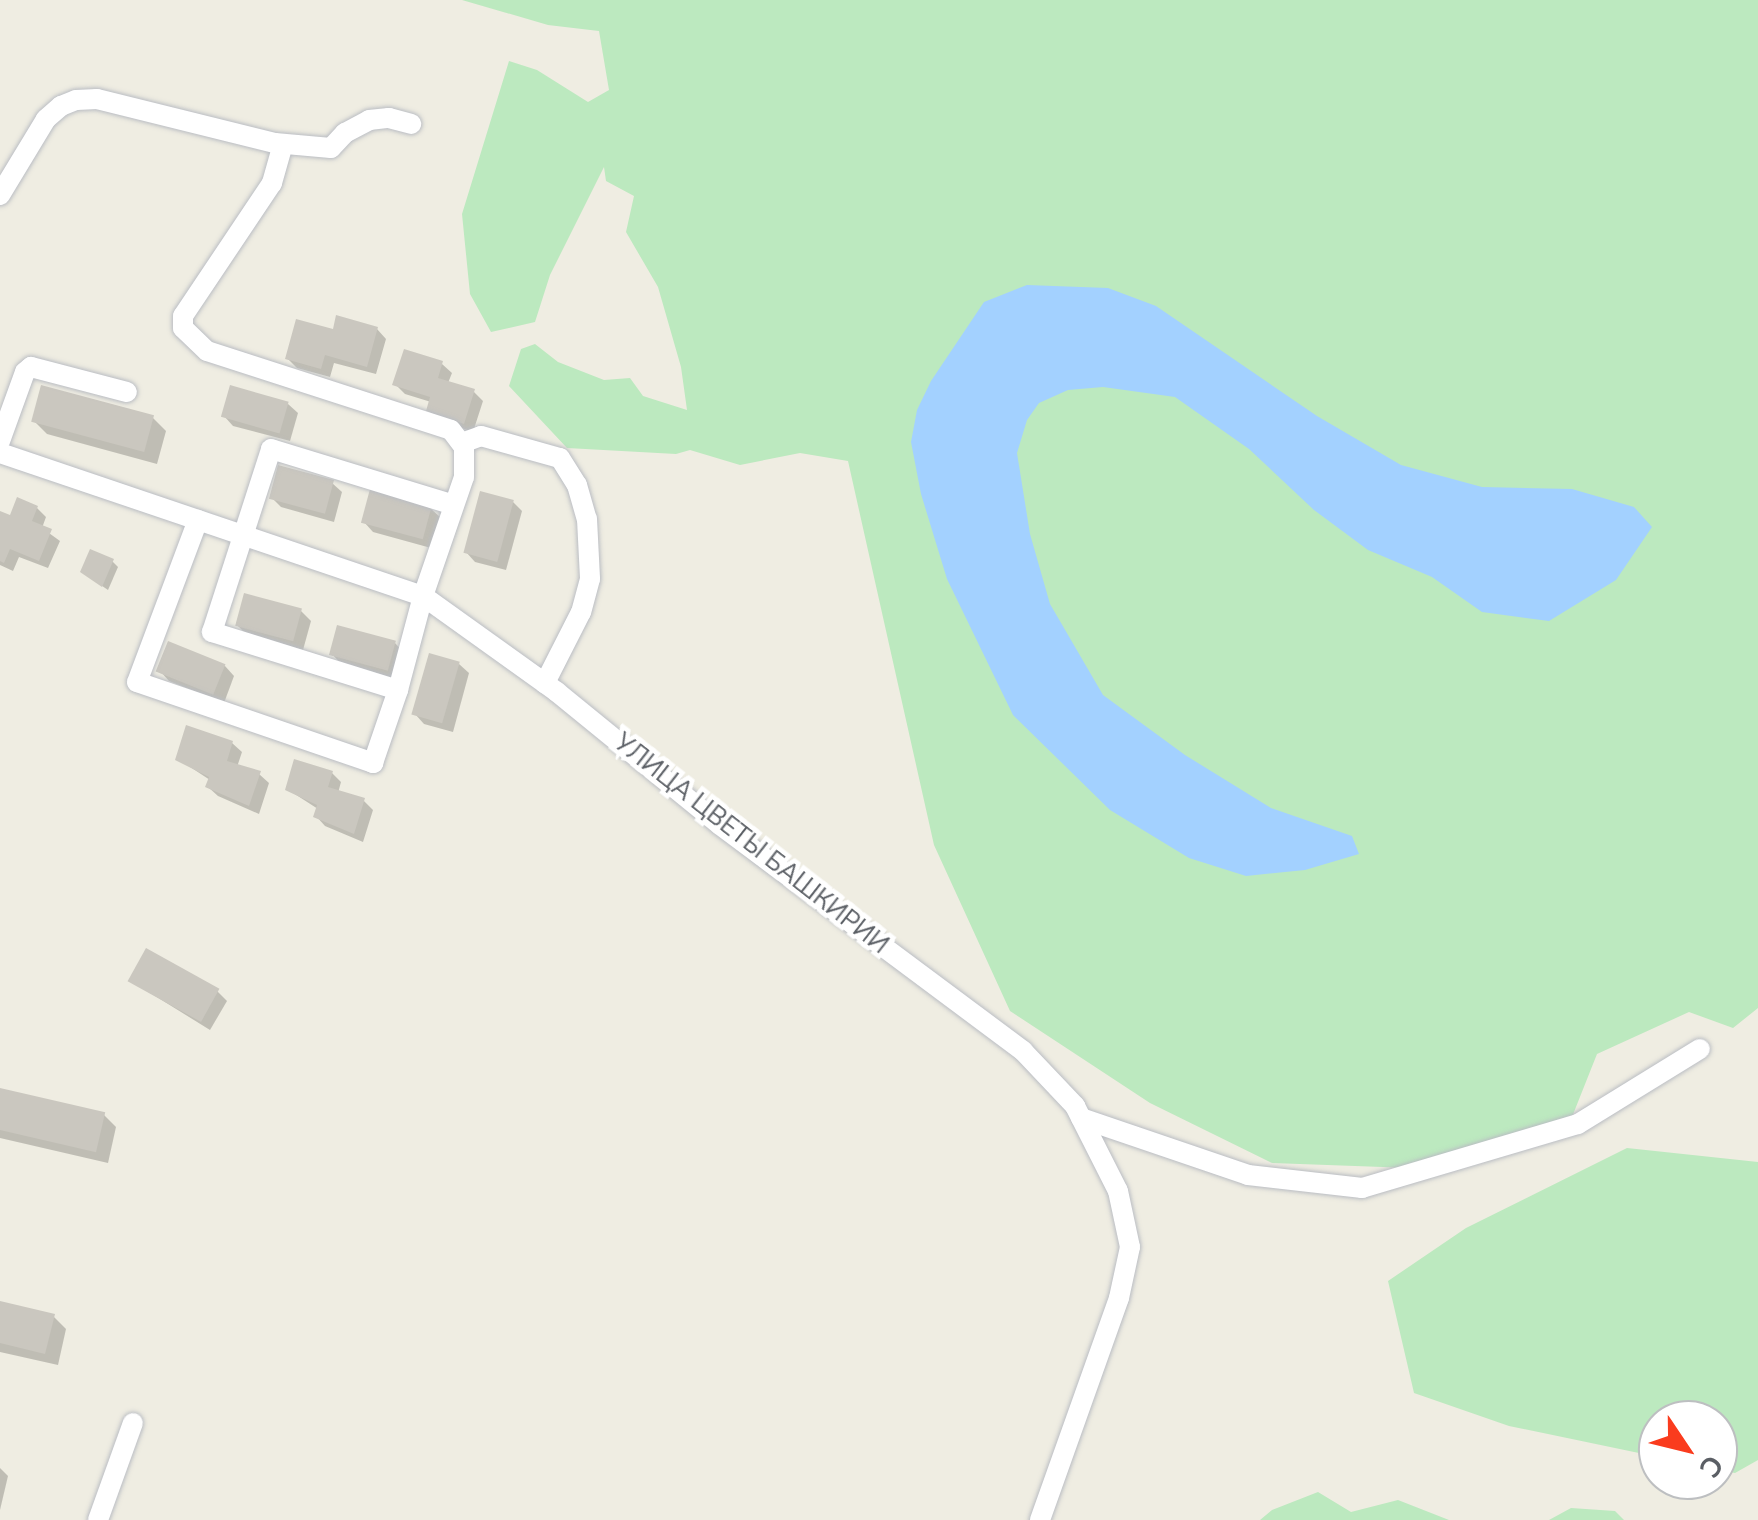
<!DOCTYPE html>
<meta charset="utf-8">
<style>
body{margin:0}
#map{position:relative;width:1758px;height:1520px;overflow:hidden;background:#efede2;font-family:"Nunito Sans",sans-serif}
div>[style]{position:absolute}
.green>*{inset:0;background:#bce9bf}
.water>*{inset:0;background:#a3d1ff}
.shadow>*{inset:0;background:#0003}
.building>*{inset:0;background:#cac7bf;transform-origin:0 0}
.roads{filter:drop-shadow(0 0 2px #babdc3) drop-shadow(0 0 2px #babdc3)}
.minor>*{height:20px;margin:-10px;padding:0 10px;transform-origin:10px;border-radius:10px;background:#fff}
span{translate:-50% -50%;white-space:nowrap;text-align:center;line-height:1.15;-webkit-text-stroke:9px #fff;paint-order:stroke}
.street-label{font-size:25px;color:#5b5f65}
.north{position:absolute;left:1638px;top:1400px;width:100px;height:100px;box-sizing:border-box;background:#fff;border:2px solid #bdbfc1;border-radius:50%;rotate:125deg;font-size:28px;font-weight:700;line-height:40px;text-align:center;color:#5b5f65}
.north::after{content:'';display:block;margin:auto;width:35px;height:45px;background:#fa3c1e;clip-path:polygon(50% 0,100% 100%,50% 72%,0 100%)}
</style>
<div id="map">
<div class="green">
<i style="clip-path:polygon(462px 0,1758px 0,1758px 1008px,1733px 1028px,1689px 1012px,1597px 1054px,1572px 1117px,1438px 1169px,1272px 1163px,1150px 1103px,1010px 1011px,934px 845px,848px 461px,800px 453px,740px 465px,690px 450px,676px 454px,567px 448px,509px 386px,521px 349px,535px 344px,558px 362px,604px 380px,630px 378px,643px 396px,687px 410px,681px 367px,658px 287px,626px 232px,634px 196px,606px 181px,604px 167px,550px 275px,535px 322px,491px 332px,470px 294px,462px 214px,509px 61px,537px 70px,588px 102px,609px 90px,599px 31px,548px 25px)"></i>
<i style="clip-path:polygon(1627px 1148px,1758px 1162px,1758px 1460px,1735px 1473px,1718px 1470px,1718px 1420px,1658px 1420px,1658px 1457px,1509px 1426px,1414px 1393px,1388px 1281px,1466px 1228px)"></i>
<i style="clip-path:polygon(1318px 1492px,1351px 1512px,1398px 1500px,1449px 1520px,1260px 1520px,1272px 1510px)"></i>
<i style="clip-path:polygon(1571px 1508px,1615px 1511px,1624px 1520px,1549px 1520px)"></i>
</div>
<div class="water">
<i style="clip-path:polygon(1027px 285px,1108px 288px,1156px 306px,1317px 416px,1401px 465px,1482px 487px,1572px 489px,1634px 507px,1652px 527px,1616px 580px,1549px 621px,1482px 612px,1432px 577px,1368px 550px,1314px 510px,1249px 449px,1175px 397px,1103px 387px,1068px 390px,1039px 403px,1027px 420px,1017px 453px,1030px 534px,1050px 604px,1103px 695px,1185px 755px,1271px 808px,1352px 836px,1359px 854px,1305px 870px,1246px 876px,1189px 858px,1110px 810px,1013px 715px,947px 579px,921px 494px,911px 442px,917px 410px,931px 381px,984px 302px)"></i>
</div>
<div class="shadow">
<i style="clip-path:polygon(377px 329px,386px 339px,376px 374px,334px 363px,330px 377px,297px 368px,287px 358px,334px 332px)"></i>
<i style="clip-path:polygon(442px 364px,452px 373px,448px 383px,474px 392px,483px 401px,473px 432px,438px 420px,429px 411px,431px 402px,405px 394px,395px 384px)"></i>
<i style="clip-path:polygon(288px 404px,298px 413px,290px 441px,233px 426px,224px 416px)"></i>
<i style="clip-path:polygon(153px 418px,166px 431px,157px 464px,47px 434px,34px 421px)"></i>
<i style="clip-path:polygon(332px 483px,342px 492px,334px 522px,281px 507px,272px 498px)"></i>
<i style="clip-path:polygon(513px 502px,522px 511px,506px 570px,475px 562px,466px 552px)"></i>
<i style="clip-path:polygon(37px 508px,46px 517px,42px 528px,60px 541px,48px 568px,19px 557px,13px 571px,0 565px,0 517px,12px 518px)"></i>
<i style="clip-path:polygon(430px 508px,440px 517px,431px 548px,373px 532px,364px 522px)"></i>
<i style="clip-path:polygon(112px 561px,118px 567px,108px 590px,89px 577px)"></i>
<i style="clip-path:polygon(301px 611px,311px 621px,303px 650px,247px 635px,237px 625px)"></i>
<i style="clip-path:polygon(395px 643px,404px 653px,397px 679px,341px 664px,332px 654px)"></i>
<i style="clip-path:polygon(459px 664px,469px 673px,453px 732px,424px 724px,415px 714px)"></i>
<i style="clip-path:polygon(225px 666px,234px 676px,224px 703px,169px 681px,160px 671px)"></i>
<i style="clip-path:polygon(232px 743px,242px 752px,237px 767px,259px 774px,269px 783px,259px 814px,218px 796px,208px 787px,210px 780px,178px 759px)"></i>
<i style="clip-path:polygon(332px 773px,341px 782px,338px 793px,363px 800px,373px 810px,363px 842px,325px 826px,316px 816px,318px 809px,287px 789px)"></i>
<i style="clip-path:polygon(131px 981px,217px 991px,227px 1001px,210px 1030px)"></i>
<i style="clip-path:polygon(0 1090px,103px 1114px,116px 1127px,108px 1163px,0 1138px)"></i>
<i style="clip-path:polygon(0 1304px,53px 1316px,66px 1329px,58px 1365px,0 1352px)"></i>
<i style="clip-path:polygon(0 1468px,8px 1476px,0 1510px)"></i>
</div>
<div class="building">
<i style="clip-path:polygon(336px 315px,378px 327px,367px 367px,325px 355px,321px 369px,285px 359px,296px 319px,333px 329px)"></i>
<i style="clip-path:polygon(404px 349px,443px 361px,438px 378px,475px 389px,464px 424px,426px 411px,430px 397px,392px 385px)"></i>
<i style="left:41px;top:385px;width:117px;height:38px;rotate:15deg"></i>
<i style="left:230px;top:385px;width:61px;height:33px;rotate:16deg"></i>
<i style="left:278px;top:465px;width:58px;height:35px;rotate:15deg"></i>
<i style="left:370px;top:489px;width:64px;height:35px;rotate:15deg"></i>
<i style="left:480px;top:491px;width:35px;height:64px;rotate:15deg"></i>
<i style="clip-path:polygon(17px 497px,38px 506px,32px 521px,52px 529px,39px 561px,10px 549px,4px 563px,0 561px,0 511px,10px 515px)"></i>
<i style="clip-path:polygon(90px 549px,114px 559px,102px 587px,80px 572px)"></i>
<i style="left:244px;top:593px;width:60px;height:34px;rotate:15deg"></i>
<i style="left:337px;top:625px;width:61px;height:31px;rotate:15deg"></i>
<i style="left:168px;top:641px;width:62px;height:33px;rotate:22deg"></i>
<i style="left:429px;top:653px;width:32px;height:64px;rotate:16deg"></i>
<i style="clip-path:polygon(186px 725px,233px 741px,227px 761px,261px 771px,249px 806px,205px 787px,209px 777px,175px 760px)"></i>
<i style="clip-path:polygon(294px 759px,333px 771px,328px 787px,365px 798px,354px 834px,313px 817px,317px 805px,285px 790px)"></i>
<i style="left:146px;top:948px;width:84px;height:38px;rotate:29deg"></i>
<i style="left:0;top:1088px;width:108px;height:41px;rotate:13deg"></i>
<i style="clip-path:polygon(0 1301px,55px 1314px,45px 1354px,0 1343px)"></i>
</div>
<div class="roads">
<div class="minor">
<i style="left:283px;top:144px;width:41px;rotate:105.8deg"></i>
<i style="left:272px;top:183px;width:160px;rotate:123.8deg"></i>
<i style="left:183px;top:316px;width:12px;rotate:90deg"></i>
<i style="left:183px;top:328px;width:33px;rotate:44deg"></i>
<i style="left:207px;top:351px;width:256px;rotate:17.9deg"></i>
<i style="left:451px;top:430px;width:21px;rotate:53deg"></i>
<i style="left:464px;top:447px;width:30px;rotate:90deg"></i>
<i style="left:464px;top:477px;width:126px;rotate:109deg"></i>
<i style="left:423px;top:596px;width:97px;rotate:104.9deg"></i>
<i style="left:398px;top:690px;width:195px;rotate:-162.7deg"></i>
<i style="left:212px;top:632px;width:192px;rotate:-72.1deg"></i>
<i style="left:271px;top:449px;width:191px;rotate:17deg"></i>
<i style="left:0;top:195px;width:89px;rotate:-58.8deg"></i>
<i style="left:46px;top:119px;width:20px;rotate:-41deg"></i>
<i style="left:61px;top:106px;width:16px;rotate:-22deg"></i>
<i style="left:76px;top:100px;width:21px;rotate:-3deg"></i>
<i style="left:97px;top:99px;width:183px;rotate:13.9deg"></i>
<i style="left:275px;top:143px;width:56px;rotate:5.1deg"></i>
<i style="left:331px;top:148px;width:21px;rotate:-47deg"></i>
<i style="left:345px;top:133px;width:27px;rotate:-28deg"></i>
<i style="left:369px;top:120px;width:20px;rotate:-6deg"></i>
<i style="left:389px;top:118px;width:23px;rotate:15deg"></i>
<i style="left:0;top:441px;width:73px;rotate:-70.1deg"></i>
<i style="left:25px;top:372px;width:8px;rotate:-40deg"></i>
<i style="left:31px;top:367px;width:99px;rotate:14.6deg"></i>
<i style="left:462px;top:443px;width:20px;rotate:-20deg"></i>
<i style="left:481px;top:436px;width:82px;rotate:15.6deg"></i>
<i style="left:560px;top:458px;width:32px;rotate:58deg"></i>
<i style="left:577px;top:485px;width:35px;rotate:74deg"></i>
<i style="left:587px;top:519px;width:60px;rotate:87.1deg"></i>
<i style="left:590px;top:579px;width:34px;rotate:105deg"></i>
<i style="left:581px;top:612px;width:80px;rotate:116.9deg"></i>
<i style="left:0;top:453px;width:447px;rotate:18.7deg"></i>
<i style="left:423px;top:596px;width:165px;rotate:35.6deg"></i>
<i style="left:557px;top:692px;width:210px;rotate:39.2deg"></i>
<i style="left:720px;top:825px;width:378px;rotate:36.7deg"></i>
<i style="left:1023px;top:1051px;width:76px;rotate:46.6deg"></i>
<i style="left:1075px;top:1106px;width:95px;rotate:63.2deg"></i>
<i style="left:1118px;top:1191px;width:57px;rotate:77.9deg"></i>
<i style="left:1130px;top:1247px;width:52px;rotate:102.2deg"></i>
<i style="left:1119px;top:1298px;width:236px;rotate:109.6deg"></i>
<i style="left:198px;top:520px;width:173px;rotate:110.6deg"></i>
<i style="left:137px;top:682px;width:250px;rotate:18.9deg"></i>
<i style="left:373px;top:763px;width:77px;rotate:-71.1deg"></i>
<i style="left:1081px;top:1118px;width:176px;rotate:18.8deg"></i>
<i style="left:1248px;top:1175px;width:115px;rotate:6.5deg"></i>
<i style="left:1362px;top:1188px;width:225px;rotate:-16.5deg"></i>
<i style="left:1578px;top:1124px;width:143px;rotate:-31.6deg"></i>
<i style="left:98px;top:1520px;width:103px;rotate:-70.2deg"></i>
</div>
</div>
<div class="street-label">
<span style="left:751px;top:844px;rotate:38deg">УЛИЦА ЦВЕТЫ БАШКИРИИ</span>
</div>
<div class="north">С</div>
</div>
